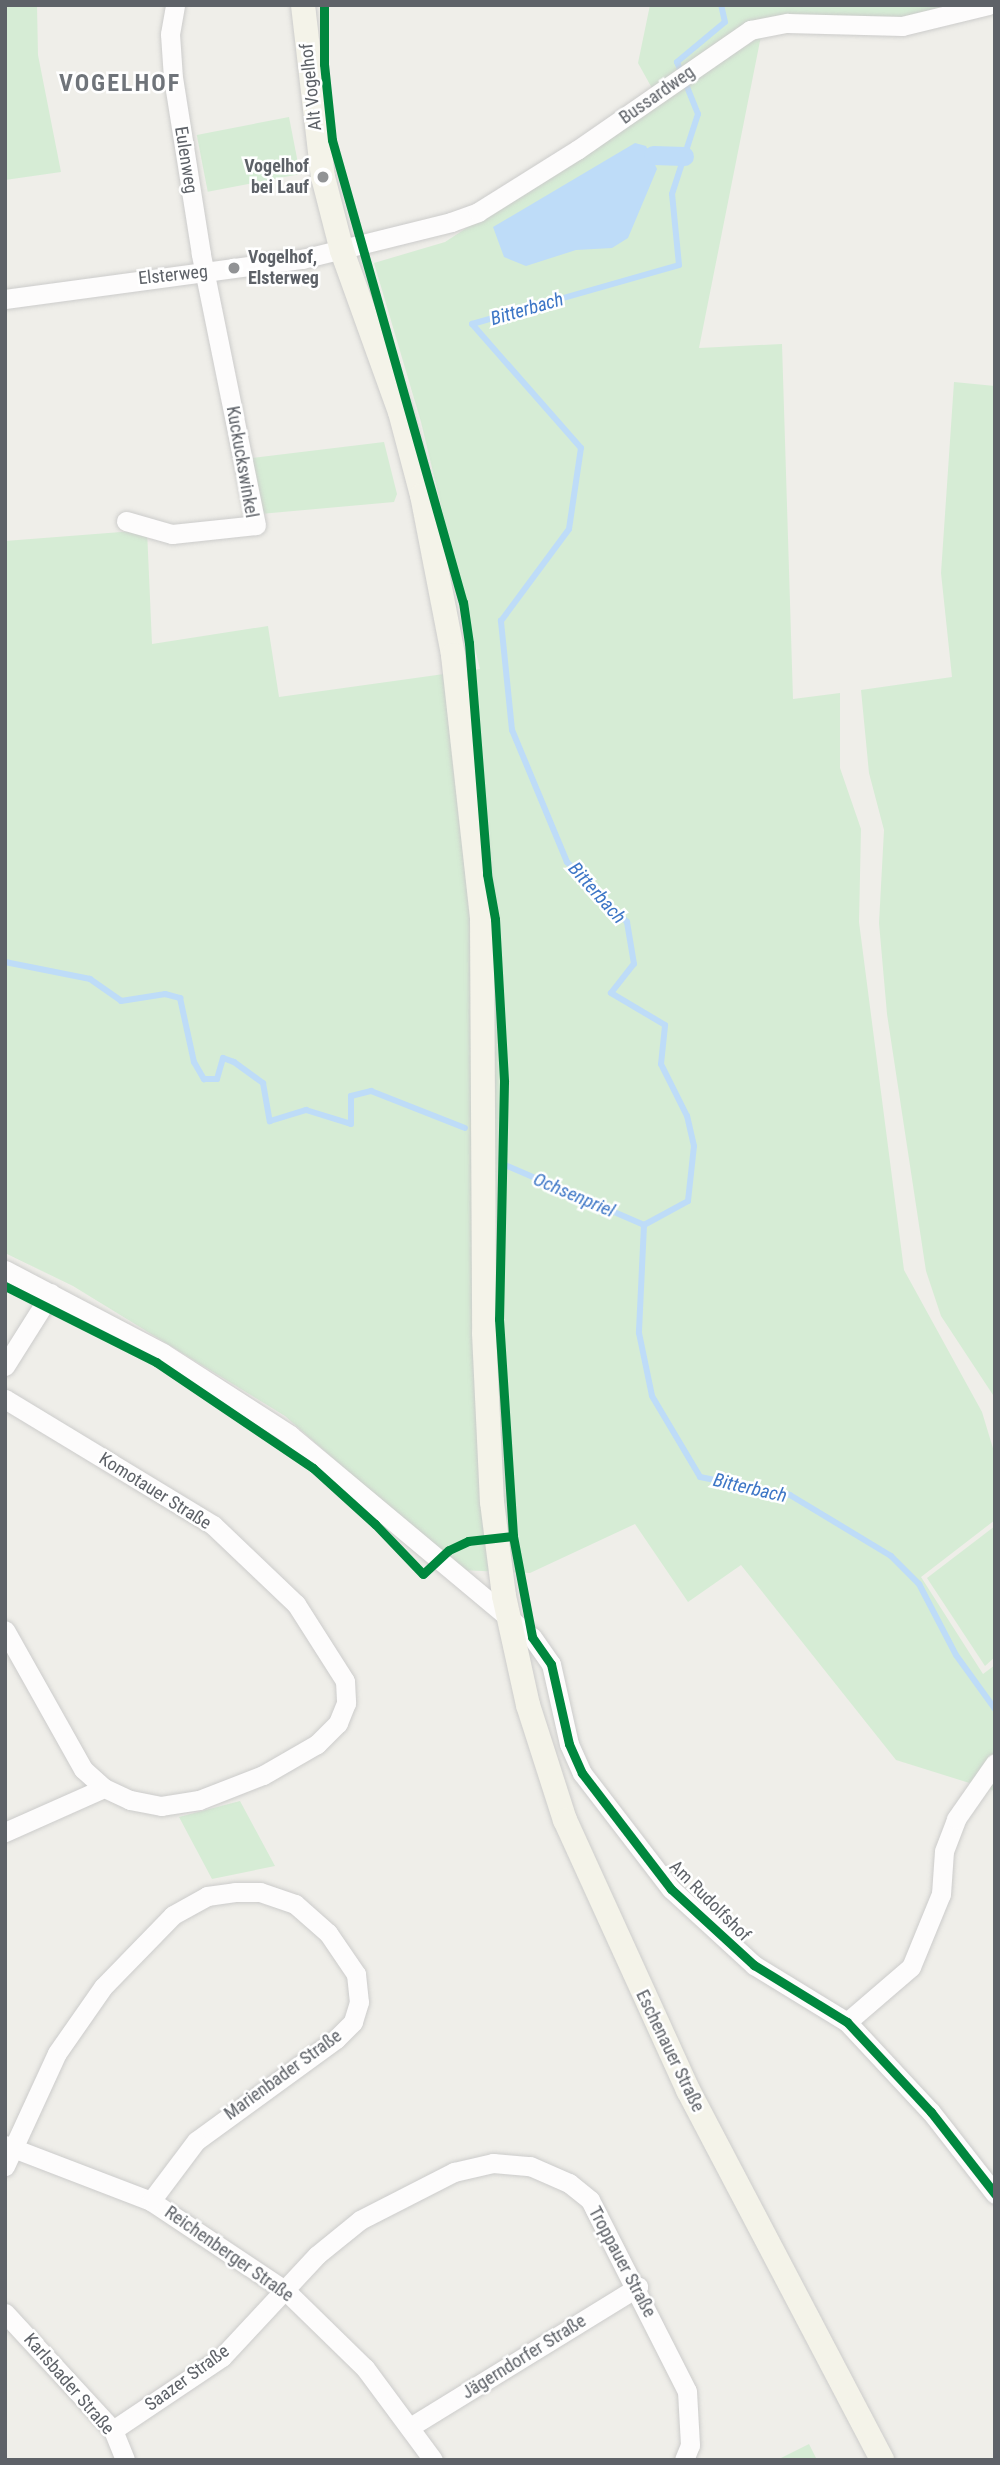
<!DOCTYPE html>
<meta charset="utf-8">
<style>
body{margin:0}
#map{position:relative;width:1000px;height:2465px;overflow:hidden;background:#efeee9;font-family:"Roboto Condensed",sans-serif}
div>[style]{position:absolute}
.green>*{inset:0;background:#d6ecd5;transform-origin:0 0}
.water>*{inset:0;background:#bedcf8}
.stream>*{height:6px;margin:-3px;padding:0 3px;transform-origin:3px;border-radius:3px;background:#bedcf8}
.canal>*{height:19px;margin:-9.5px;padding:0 9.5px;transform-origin:9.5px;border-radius:9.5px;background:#bedcf8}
.roads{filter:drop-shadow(0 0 2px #cccccb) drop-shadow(0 0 2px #cccccb)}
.minor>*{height:19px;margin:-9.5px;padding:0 9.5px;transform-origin:9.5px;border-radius:9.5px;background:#fdfcfc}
.major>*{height:24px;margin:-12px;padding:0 12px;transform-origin:12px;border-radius:12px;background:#f4f3e9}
.cycleway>*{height:9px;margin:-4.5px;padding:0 4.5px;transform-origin:4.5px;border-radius:4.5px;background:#00873e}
.dots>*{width:19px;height:19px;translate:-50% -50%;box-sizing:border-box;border:4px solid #fff;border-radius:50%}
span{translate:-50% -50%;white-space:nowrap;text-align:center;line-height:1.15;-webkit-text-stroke:5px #fff;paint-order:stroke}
.street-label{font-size:18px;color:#5e6268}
.poi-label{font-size:18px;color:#5e6268;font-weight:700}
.right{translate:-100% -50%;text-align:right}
.left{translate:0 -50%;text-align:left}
.water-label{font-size:19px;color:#3d76c6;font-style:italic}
.district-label{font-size:24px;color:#6f747a;font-weight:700;letter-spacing:2px}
.frame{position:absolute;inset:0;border:7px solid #5e6268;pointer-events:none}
</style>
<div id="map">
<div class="green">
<i style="clip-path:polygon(5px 5px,37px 5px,38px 55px,61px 172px,5px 180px)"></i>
<i style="clip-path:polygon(650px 5px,966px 5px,902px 20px,775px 19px,653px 90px,638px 63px)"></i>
<i style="clip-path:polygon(761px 36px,699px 348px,782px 344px,793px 699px,840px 693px,840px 768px,861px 829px,859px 922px,904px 1270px,982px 1412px,995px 1455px,995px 1520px,921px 1577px,983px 1674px,995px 1665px,995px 1791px,896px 1760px,741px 1565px,688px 1602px,635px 1524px,530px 1573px,460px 1570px,285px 1416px,73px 1286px,5px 1253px,5px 541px,147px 530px,152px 644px,268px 626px,279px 697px,480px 669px,421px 422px,374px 263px,445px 242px)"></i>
<i style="left:289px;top:117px;width:58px;height:94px;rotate:79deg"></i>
<i style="clip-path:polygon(954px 382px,995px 386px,995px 1398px,941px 1316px,926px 1271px,887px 1014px,879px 923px,884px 830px,869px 773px,861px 690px,952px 677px,941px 573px)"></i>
<i style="clip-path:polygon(384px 442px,397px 494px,394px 502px,260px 514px,252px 458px)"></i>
<i style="clip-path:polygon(995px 1526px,995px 1657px,985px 1666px,927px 1578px)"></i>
<i style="clip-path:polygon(240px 1801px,275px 1866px,212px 1879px,179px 1817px)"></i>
<i style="clip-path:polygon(809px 2444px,817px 2460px,777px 2460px)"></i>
</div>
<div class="water">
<i style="clip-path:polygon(635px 143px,646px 146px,657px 169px,628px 238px,612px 248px,576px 250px,526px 266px,504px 257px,493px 227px)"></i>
</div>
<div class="stream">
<i style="left:5px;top:962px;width:87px;rotate:11.3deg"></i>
<i style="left:90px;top:979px;width:38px;rotate:35deg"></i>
<i style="left:121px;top:1001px;width:45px;rotate:-9deg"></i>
<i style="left:165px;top:994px;width:16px;rotate:15deg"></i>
<i style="left:180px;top:998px;width:66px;rotate:77.7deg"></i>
<i style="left:194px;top:1062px;width:20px;rotate:60deg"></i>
<i style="left:204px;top:1079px;width:13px"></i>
<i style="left:217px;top:1079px;width:22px;rotate:-74deg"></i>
<i style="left:223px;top:1058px;width:12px;rotate:20deg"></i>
<i style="left:234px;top:1062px;width:36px;rotate:36deg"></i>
<i style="left:263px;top:1083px;width:39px;rotate:80deg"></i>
<i style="left:270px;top:1121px;width:38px;rotate:-17deg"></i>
<i style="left:306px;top:1110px;width:47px;rotate:17.3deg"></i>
<i style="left:351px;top:1124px;width:28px;rotate:-90deg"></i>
<i style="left:351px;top:1096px;width:21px;rotate:-14deg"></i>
<i style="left:371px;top:1091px;width:101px;rotate:21.5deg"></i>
<i style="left:505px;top:1165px;width:151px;rotate:23.3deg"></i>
<i style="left:644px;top:1225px;width:50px;rotate:-28.6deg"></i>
<i style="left:688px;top:1201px;width:55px;rotate:-83.8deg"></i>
<i style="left:694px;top:1146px;width:31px;rotate:-103deg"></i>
<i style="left:687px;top:1116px;width:58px;rotate:-116.6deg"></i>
<i style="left:661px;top:1064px;width:39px;rotate:-84deg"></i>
<i style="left:665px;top:1025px;width:63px;rotate:-149.3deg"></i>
<i style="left:611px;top:993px;width:37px;rotate:-52deg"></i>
<i style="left:634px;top:964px;width:43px;rotate:-99.5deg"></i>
<i style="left:627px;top:922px;width:85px;rotate:-135deg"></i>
<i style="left:567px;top:862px;width:143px;rotate:-112.6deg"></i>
<i style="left:512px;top:730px;width:110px;rotate:-95.8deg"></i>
<i style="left:501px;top:621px;width:114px;rotate:-53.5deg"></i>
<i style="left:569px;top:529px;width:82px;rotate:-81.6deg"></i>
<i style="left:581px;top:448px;width:165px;rotate:-131.3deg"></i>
<i style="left:472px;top:324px;width:215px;rotate:-15.9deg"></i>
<i style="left:679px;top:265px;width:71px;rotate:-95.6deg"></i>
<i style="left:672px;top:194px;width:84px;rotate:-72deg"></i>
<i style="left:698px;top:114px;width:56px;rotate:-112deg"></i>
<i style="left:677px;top:62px;width:62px;rotate:-39.8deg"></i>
<i style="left:725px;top:22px;width:17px;rotate:-103deg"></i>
<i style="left:644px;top:1225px;width:108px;rotate:92.7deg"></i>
<i style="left:639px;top:1333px;width:64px;rotate:78.3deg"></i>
<i style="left:652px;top:1396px;width:94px;rotate:59.3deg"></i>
<i style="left:700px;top:1477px;width:92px;rotate:11.3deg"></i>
<i style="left:790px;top:1495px;width:118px;rotate:31.1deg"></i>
<i style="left:891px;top:1556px;width:40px;rotate:45deg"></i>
<i style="left:919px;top:1584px;width:80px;rotate:62.5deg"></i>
<i style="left:956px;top:1655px;width:67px;rotate:54.2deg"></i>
</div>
<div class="canal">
<i style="left:653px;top:155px;width:31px;rotate:2deg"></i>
</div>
<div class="roads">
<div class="minor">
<i style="left:5px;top:299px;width:300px;rotate:-7.7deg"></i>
<i style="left:302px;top:259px;width:154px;rotate:-13.9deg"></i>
<i style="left:451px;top:222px;width:29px;rotate:-20deg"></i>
<i style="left:478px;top:212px;width:117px;rotate:-32.1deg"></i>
<i style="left:577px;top:150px;width:211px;rotate:-34.7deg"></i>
<i style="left:750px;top:30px;width:38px;rotate:-11deg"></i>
<i style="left:787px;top:23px;width:115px;rotate:1.5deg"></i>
<i style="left:902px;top:26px;width:89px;rotate:-13.6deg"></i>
<i style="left:126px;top:521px;width:48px;rotate:15.8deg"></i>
<i style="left:172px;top:534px;width:84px;rotate:-6.1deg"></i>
<i style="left:256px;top:525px;width:277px;rotate:-101.5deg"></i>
<i style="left:201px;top:254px;width:178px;rotate:-99deg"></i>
<i style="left:173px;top:78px;width:44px;rotate:-93.9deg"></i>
<i style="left:170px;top:34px;width:29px;rotate:-80deg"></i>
<i style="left:5px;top:1270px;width:178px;rotate:27.7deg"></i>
<i style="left:163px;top:1353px;width:151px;rotate:32.8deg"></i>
<i style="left:290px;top:1435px;width:315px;rotate:39.9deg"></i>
<i style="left:532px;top:1637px;width:33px;rotate:55deg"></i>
<i style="left:551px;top:1664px;width:82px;rotate:77.3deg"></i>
<i style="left:569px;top:1744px;width:32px;rotate:66deg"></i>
<i style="left:582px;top:1773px;width:146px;rotate:52.5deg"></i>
<i style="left:671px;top:1889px;width:113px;rotate:42.5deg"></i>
<i style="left:754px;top:1965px;width:109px;rotate:31.5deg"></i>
<i style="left:847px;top:2022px;width:123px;rotate:47deg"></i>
<i style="left:931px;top:2112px;width:104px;rotate:52deg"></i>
<i style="left:5px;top:1366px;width:86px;rotate:-57.8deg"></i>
<i style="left:5px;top:1399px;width:243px;rotate:31.2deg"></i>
<i style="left:213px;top:1525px;width:115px;rotate:43.6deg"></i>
<i style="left:296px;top:1604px;width:91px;rotate:57.5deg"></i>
<i style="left:345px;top:1681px;width:22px;rotate:87deg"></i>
<i style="left:346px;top:1703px;width:22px;rotate:112deg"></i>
<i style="left:338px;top:1723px;width:30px;rotate:135deg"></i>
<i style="left:317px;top:1744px;width:62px;rotate:150.1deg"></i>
<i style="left:263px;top:1775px;width:69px;rotate:158.7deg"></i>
<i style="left:199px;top:1800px;width:38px;rotate:171deg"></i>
<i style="left:161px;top:1806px;width:32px;rotate:-169deg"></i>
<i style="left:130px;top:1800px;width:29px;rotate:-155deg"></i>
<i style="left:104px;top:1788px;width:28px;rotate:-138deg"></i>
<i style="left:83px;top:1769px;width:159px;rotate:-119.3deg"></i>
<i style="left:5px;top:1832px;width:108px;rotate:-24deg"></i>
<i style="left:847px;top:2022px;width:84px;rotate:-40.7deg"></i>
<i style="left:911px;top:1967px;width:79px;rotate:-67.7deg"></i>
<i style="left:941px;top:1894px;width:43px;rotate:-86deg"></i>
<i style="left:944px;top:1851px;width:34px;rotate:-69deg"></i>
<i style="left:956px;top:1819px;width:68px;rotate:-55.1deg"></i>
<i style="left:5px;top:2145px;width:156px;rotate:21deg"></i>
<i style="left:151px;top:2201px;width:162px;rotate:33.7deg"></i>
<i style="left:286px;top:2291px;width:110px;rotate:44.3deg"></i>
<i style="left:365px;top:2368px;width:114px;rotate:53.5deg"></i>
<i style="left:5px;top:2166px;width:124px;rotate:-65.3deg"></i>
<i style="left:57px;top:2053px;width:80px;rotate:-55.1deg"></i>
<i style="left:103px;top:1987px;width:100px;rotate:-45.8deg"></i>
<i style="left:173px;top:1915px;width:39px;rotate:-29deg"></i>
<i style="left:207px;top:1896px;width:28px;rotate:-8deg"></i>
<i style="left:235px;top:1892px;width:25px"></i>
<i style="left:260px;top:1892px;width:37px;rotate:19deg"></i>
<i style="left:295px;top:1904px;width:44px;rotate:41.3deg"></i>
<i style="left:328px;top:1933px;width:50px;rotate:55.7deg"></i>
<i style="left:356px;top:1974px;width:28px;rotate:84deg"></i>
<i style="left:359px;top:2002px;width:21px;rotate:107deg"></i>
<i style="left:353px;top:2022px;width:24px;rotate:135deg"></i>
<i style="left:336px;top:2039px;width:173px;rotate:143.9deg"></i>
<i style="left:196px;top:2141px;width:75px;rotate:126.9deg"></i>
<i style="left:5px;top:2313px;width:159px;rotate:47.3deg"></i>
<i style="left:113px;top:2430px;width:32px;rotate:68deg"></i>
<i style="left:410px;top:2427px;width:268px;rotate:-31.6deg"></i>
<i style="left:113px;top:2430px;width:131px;rotate:-33.8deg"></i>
<i style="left:222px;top:2357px;width:139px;rotate:-47deg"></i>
<i style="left:317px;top:2255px;width:55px;rotate:-39.1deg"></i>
<i style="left:360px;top:2220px;width:106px;rotate:-27.1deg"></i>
<i style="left:454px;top:2172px;width:40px;rotate:-13deg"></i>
<i style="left:493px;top:2163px;width:37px;rotate:5deg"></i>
<i style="left:530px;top:2166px;width:43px;rotate:23.6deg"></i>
<i style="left:569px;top:2183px;width:27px;rotate:39deg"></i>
<i style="left:590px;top:2200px;width:214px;rotate:63.1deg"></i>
<i style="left:687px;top:2391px;width:54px;rotate:86.8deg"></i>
<i style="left:690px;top:2445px;width:16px;rotate:112deg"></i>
</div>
<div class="major">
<i style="left:303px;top:5px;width:173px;rotate:83.4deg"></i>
<i style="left:323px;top:177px;width:76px;rotate:75.6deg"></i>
<i style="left:342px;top:251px;width:171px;rotate:70.2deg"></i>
<i style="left:400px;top:412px;width:86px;rotate:75.2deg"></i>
<i style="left:422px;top:495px;width:163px;rotate:79deg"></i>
<i style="left:453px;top:655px;width:265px;rotate:83.7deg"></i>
<i style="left:482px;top:918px;width:415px;rotate:89.7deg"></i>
<i style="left:484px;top:1333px;width:169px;rotate:87.3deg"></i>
<i style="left:492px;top:1502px;width:95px;rotate:82.7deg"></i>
<i style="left:504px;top:1596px;width:112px;rotate:77.6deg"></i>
<i style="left:528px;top:1705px;width:121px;rotate:72.2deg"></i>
<i style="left:565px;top:1820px;width:297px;rotate:65.5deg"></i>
<i style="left:688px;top:2090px;width:418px;rotate:62.3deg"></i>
</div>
</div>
<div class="cycleway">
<i style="left:324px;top:5px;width:59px;rotate:90deg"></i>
<i style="left:324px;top:64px;width:76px;rotate:84deg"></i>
<i style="left:332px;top:140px;width:480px;rotate:74.2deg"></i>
<i style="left:463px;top:602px;width:41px;rotate:81.7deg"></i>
<i style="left:469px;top:643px;width:232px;rotate:85.5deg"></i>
<i style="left:487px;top:874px;width:46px;rotate:79.9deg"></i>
<i style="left:495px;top:919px;width:163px;rotate:86.8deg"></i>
<i style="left:504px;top:1082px;width:237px;rotate:91.2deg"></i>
<i style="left:499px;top:1319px;width:217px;rotate:86.3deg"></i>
<i style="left:513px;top:1536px;width:103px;rotate:79.3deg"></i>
<i style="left:532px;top:1637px;width:33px;rotate:55deg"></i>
<i style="left:551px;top:1664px;width:82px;rotate:77.3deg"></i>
<i style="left:569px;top:1744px;width:32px;rotate:66deg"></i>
<i style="left:582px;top:1773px;width:146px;rotate:52.5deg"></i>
<i style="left:671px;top:1889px;width:113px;rotate:42.5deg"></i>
<i style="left:754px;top:1965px;width:109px;rotate:31.5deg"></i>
<i style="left:847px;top:2022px;width:123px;rotate:47deg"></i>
<i style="left:931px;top:2112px;width:104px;rotate:52deg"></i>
<i style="left:5px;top:1286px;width:169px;rotate:26.7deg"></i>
<i style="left:156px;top:1362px;width:189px;rotate:34deg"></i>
<i style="left:313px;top:1468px;width:84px;rotate:42.1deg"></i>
<i style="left:375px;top:1524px;width:69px;rotate:46.2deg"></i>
<i style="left:423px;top:1574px;width:35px;rotate:-43deg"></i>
<i style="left:449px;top:1550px;width:21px;rotate:-25deg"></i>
<i style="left:468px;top:1541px;width:45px;rotate:-6.3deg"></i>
</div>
<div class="dots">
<i style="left:323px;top:177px;background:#919395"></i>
<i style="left:234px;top:268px;background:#919395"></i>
</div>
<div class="street-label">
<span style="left:311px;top:87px;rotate:-96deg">Alt Vogelhof</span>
<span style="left:657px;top:95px;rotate:-35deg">Bussardweg</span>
<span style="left:186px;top:160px;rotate:81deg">Eulenweg</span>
<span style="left:173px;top:275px;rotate:-6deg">Elsterweg</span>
<span style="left:242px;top:462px;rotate:80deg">Kuckuckswinkel</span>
<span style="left:155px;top:1491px;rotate:32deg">Komotauer Straße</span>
<span style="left:710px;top:1901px;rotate:45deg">Am Rudolfshof</span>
<span style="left:670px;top:2051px;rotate:64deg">Eschenauer Straße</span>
<span style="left:283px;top:2075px;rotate:-36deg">Marienbader Straße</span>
<span style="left:229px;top:2254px;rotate:35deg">Reichenberger Straße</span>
<span style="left:622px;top:2262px;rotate:62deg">Troppauer Straße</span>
<span style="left:524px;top:2357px;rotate:-32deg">Jägerndorfer Straße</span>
<span style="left:187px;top:2378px;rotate:-36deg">Saazer Straße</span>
<span style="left:69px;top:2384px;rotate:49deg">Karlsbader Straße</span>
</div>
<div class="poi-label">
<span class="right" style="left:309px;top:177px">Vogelhof<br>bei Lauf</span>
<span class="left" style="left:248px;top:268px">Vogelhof,<br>Elsterweg</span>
</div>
<div class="water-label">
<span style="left:527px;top:309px;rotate:-16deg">Bitterbach</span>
<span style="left:597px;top:893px;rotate:48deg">Bitterbach</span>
<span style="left:574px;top:1195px;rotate:23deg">Ochsenpriel</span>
<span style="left:750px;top:1488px;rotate:13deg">Bitterbach</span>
</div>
<div class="district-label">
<span style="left:120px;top:84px">VOGELHOF</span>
</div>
<div class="frame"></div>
</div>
